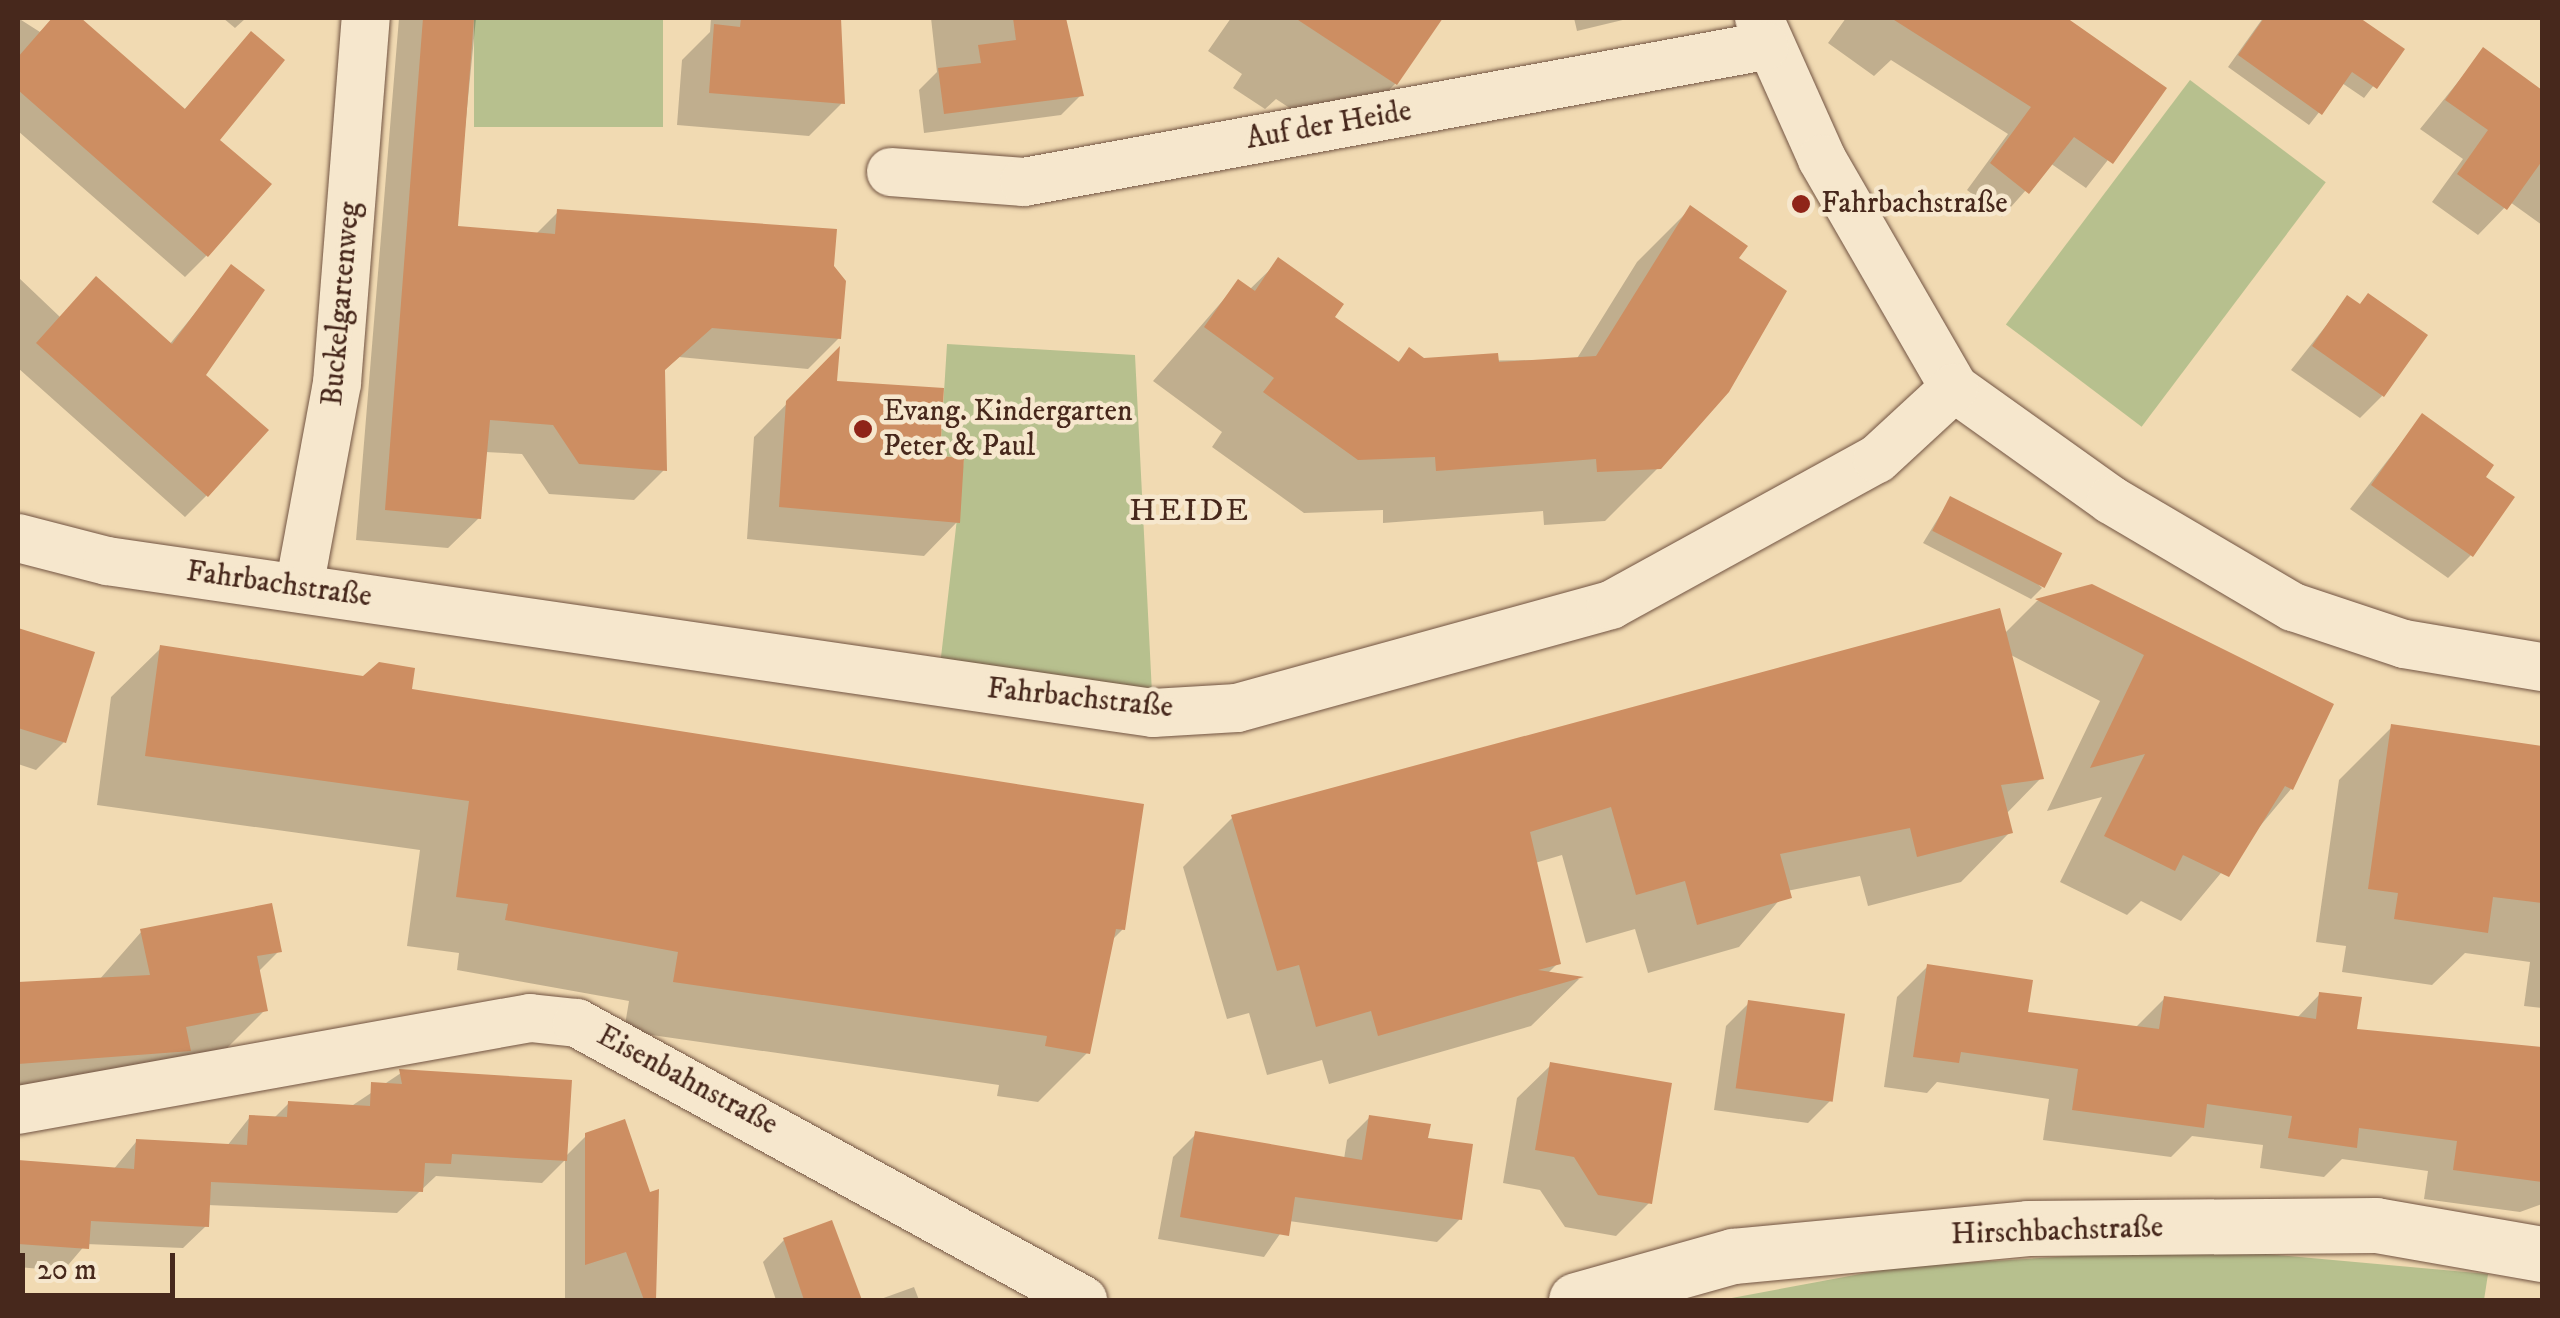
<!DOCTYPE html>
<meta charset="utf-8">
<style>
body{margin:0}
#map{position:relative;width:2560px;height:1318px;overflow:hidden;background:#f1dab2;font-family:"IM FELL DW Pica",serif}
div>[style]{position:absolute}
.green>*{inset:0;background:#b7c08e;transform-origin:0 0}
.shadow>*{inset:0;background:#0003}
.building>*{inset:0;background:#cd8e62;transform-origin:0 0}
.roads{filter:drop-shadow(0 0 2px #725442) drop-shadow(0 0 2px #725442)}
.street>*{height:48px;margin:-24px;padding:0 24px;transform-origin:24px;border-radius:24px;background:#f6e7cd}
.secondary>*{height:55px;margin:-27.5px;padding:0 27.5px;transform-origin:27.5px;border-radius:27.5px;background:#f6e7cd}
.dots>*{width:28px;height:28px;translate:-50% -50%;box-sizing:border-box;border:5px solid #f6e7cd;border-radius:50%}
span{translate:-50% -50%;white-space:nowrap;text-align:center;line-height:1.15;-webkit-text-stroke:9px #f6e7cd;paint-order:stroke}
.street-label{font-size:30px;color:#47281c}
.poi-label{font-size:30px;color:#47281c}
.left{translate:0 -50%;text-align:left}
.neighbourhood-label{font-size:32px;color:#47281c;letter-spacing:2.5px}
.frame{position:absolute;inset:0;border:20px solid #47281c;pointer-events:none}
.scale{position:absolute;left:20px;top:1253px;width:155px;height:45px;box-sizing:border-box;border:5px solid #47281c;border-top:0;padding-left:12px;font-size:30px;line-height:35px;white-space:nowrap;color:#47281c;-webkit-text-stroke:8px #f6e7cd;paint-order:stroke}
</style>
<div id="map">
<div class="green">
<i style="left:474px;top:18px;width:189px;height:109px"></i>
<i style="left:2190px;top:80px;width:170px;height:306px;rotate:37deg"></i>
<i style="clip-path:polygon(947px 344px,1135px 355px,1153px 713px,938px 683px,964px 458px,940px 456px)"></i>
<i style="clip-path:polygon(2199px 1248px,2488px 1274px,2484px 1300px,1721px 1300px,1898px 1267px)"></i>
</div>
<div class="shadow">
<i style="clip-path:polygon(18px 18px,40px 32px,54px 18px,77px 18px,183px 111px,251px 34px,216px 140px,207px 255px,185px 277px,18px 131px)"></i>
<i style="clip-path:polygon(223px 18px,246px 18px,235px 28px)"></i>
<i style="clip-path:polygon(399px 18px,476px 18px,455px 229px,535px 235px,558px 212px,831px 267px,839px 338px,808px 369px,679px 357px,662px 372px,664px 470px,634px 500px,549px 494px,522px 454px,485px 452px,479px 518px,448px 548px,356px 540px)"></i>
<i style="clip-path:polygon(711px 18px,839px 18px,842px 103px,809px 136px,677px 125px,682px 60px,710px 32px)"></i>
<i style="clip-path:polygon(931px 18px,1065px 18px,1081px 95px,1061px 115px,924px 133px,919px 90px,937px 72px)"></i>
<i style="clip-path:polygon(1231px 18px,1440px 18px,1395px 84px,1338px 140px,1276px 99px,1265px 109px,1233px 88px,1242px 74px,1208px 51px)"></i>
<i style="clip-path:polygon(1574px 18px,1631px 18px,1577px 31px)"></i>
<i style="clip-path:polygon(1846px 18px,2063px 18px,2164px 88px,2086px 188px,2050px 163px,2002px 217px,1967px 190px,2008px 134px,1891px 60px,1874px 76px,1828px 43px)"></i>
<i style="clip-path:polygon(2263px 18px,2345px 18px,2398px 54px,2364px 98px,2342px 83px,2309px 125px,2228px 67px)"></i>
<i style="clip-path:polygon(2483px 51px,2542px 93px,2542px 225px,2510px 202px,2478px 235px,2432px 202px,2463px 159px,2420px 129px)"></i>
<i style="clip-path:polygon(1691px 208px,1736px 259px,1659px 467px,1605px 521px,1544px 525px,1543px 511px,1383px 523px,1383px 510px,1304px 513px,1212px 447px,1222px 432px,1153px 381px,1238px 283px,1249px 290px,1279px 261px,1331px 318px,1397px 363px,1410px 350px,1424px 361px,1576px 360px,1637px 262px)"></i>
<i style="clip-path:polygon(232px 268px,202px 375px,207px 495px,185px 517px,18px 368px,18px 277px,60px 317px,169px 345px)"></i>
<i style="clip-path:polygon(2348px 298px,2382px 396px,2360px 418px,2291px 370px)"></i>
<i style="clip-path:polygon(837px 353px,835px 384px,937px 459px,957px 522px,924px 556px,747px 539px,754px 437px)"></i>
<i style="clip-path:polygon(2422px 416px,2482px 477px,2471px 555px,2448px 578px,2350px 509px)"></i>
<i style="clip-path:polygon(1950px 499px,2042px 588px,2031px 599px,1923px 543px)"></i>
<i style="clip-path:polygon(2091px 587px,2291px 789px,2181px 921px,2141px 901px,2127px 915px,2060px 882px,2102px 797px,2047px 811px,2100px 701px,2009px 654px,2041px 778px,2006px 814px,2010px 832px,1961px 882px,1868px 906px,1860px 876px,1787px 891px,1739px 947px,1648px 973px,1635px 929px,1586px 943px,1562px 855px,1535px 863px,1558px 963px,1547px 974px,1579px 979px,1531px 1026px,1329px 1084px,1322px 1060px,1267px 1075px,1249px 1013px,1227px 1019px,1183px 867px,1233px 817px,2004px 634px,2037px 601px)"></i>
<i style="clip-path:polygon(18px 630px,92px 653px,64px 742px,36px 770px,18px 764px)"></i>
<i style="clip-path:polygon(161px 648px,409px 692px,1123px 929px,1111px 941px,1088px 1052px,1038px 1102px,997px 1096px,999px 1085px,624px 1031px,629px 1001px,457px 970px,459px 953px,407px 946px,420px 850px,97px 805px,111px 697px)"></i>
<i style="clip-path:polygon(2392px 727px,2542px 748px,2542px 1008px,2524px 1006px,2530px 962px,2465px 953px,2432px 985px,2342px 972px,2346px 946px,2316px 942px,2339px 780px)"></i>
<i style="clip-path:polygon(142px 931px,279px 951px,258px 972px,265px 1010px,221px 1054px,18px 1103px,18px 984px,99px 980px)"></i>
<i style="clip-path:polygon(1927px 967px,2026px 1014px,2135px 1028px,2164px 999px,2296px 1019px,2320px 994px,2355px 1031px,2542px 1051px,2542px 1204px,2520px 1212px,2424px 1199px,2428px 1171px,2342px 1159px,2324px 1177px,2260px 1168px,2263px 1145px,2192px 1136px,2171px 1157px,2043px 1140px,2049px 1099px,1937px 1082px,1927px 1093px,1884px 1087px,1897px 997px)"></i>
<i style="clip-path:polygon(1749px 1003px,1831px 1100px,1808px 1123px,1714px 1110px,1726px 1026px)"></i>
<i style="clip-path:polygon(1551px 1065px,1649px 1203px,1616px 1236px,1565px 1227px,1540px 1190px,1503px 1183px,1517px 1098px)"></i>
<i style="clip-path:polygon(404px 1071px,565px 1157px,587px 1135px,648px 1300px,565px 1300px,565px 1160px,542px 1183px,436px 1176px,397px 1213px,207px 1205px,206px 1226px,183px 1248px,86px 1244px,63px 1271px,18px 1267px,18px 1163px,113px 1170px,136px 1142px,227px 1146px,250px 1117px,273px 1119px,288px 1104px,350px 1107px)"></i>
<i style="clip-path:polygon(1369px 1118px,1425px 1140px,1460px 1219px,1437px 1242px,1289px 1221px,1264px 1257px,1158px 1239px,1173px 1157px,1196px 1134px,1344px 1159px,1347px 1140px)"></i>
<i style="clip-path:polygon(831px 1224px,859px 1300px,776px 1300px,763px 1262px,784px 1240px)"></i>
<i style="clip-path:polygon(914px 1287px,919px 1300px,878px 1300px)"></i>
</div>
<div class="building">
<i style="clip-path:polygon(52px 18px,81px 18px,185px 109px,251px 31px,285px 60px,220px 140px,272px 184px,208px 257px,18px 90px,18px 57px)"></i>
<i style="clip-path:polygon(423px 18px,474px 18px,458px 226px,555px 234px,557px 209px,837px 229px,834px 266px,846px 281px,841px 339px,712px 328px,665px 370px,667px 471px,579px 464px,553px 425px,490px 420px,481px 519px,385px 510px)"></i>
<i style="clip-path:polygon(741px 18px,841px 18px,845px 104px,709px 93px,714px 24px,740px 27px)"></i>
<i style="clip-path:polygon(1013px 18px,1066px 18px,1084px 96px,944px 114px,938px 68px,981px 63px,978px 45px,1016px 40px)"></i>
<i style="clip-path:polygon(1295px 18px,1443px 18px,1397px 85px)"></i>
<i style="clip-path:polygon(1891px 18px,2067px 18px,2167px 88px,2113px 164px,2074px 137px,2029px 194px,1990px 163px,2031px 107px)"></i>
<i style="clip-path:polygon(2264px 18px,2360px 18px,2405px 49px,2377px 89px,2352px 72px,2322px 115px,2238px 55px)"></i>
<i style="clip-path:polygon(2483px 47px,2542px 90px,2542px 161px,2507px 210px,2457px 174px,2488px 130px,2445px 100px)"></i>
<i style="clip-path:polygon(1690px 205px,1748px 246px,1739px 258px,1787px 291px,1729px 392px,1661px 469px,1597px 472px,1596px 459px,1436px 471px,1435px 457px,1358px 460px,1263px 392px,1274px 378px,1204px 327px,1238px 279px,1255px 291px,1278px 257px,1344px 304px,1335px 317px,1399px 362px,1409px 347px,1424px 358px,1498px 353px,1499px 362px,1596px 356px)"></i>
<i style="clip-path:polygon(231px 264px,265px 290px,206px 375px,269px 430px,208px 497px,36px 343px,96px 276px,172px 344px)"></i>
<i style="clip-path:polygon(2368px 293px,2428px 335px,2384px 397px,2312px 346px,2347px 295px,2360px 304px)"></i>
<i style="clip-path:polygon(840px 346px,837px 381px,944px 388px,940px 456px,964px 458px,960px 523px,779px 507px,786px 401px)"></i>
<i style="clip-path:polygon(2422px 413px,2494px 465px,2486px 477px,2515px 497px,2473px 557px,2371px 485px)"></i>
<i style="left:1950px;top:496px;width:126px;height:39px;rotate:27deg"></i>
<i style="clip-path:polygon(2092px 584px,2334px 704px,2293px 790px,2285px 786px,2229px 877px,2183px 855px,2175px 871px,2104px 836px,2145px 754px,2090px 768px,2144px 655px,2035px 599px)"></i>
<i style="clip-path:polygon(2000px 608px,2044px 779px,2001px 785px,2013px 833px,1917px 857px,1910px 828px,1780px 854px,1792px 898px,1697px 925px,1685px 881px,1636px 895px,1611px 807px,1530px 832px,1561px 964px,1538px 970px,1584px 977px,1378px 1036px,1371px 1011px,1316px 1027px,1299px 965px,1277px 971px,1231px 815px)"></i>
<i style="clip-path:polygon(18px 628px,95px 652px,66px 743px,18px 728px)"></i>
<i style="clip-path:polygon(160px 645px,363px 676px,379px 662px,415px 668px,412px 689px,1144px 804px,1125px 930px,1116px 929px,1090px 1054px,1045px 1046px,1047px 1036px,673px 982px,678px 952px,505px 920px,508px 904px,456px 897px,469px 801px,145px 756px)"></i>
<i style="clip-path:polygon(2391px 724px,2542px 746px,2542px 903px,2493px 897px,2488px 933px,2394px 919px,2398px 893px,2368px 889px)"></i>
<i style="clip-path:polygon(272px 903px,282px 952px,257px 956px,268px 1011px,186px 1027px,191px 1051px,18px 1064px,18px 982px,150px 975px,140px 929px)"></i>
<i style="clip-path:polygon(1927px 964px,2033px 980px,2028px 1012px,2159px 1029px,2164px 996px,2316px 1019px,2319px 992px,2362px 997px,2357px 1029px,2542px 1047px,2542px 1182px,2453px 1170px,2457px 1141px,2359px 1128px,2357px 1148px,2288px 1138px,2292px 1116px,2207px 1104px,2204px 1128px,2072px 1110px,2078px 1069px,1961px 1052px,1959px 1063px,1913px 1057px)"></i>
<i style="left:1748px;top:1000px;width:98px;height:89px;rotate:8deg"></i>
<i style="clip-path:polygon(1550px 1062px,1672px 1083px,1652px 1204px,1598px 1195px,1574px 1157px,1535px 1150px)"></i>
<i style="clip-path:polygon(399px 1069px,572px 1080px,567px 1161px,452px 1154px,451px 1164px,425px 1163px,423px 1192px,211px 1182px,209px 1227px,91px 1221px,89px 1249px,18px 1244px,18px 1160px,134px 1169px,136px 1139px,247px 1145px,249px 1115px,287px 1117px,288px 1101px,370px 1106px,371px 1082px,402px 1084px)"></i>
<i style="clip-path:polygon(1369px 1115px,1431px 1124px,1428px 1138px,1473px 1144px,1462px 1220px,1295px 1197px,1289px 1236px,1180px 1217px,1195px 1131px,1362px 1160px)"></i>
<i style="clip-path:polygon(625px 1119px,650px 1192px,659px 1189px,656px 1300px,644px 1300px,626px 1252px,585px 1265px,585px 1133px)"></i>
<i style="clip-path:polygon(832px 1220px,862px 1300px,804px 1300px,783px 1238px)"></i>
</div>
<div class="roads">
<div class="street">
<i style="left:1759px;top:18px;width:154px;rotate:65.9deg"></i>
<i style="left:1822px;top:159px;width:264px;rotate:60deg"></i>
<i style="left:1954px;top:388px;width:193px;rotate:35.5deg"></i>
<i style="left:2111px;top:500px;width:211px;rotate:30.5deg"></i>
<i style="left:2293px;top:607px;width:117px;rotate:18.4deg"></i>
<i style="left:2404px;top:644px;width:140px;rotate:9.5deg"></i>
<i style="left:891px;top:172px;width:133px;rotate:4.3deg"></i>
<i style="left:1024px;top:182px;width:753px;rotate:-10.4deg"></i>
<i style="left:18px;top:538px;width:92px;rotate:14.5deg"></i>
<i style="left:107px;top:561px;width:1057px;rotate:8.27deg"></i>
<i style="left:1153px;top:713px;width:84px;rotate:-3.4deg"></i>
<i style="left:1237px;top:708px;width:388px;rotate:-15.4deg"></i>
<i style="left:1611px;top:605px;width:303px;rotate:-28.8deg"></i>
<i style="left:1877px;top:459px;width:105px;rotate:-42.7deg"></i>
<i style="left:299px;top:588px;width:208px;rotate:-79.5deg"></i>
<i style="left:337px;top:383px;width:366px;rotate:-85.5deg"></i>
<i style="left:18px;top:1110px;width:520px;rotate:-10.19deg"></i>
<i style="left:530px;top:1018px;width:47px;rotate:6.1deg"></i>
<i style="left:577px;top:1023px;width:577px;rotate:28.7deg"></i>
</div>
<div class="secondary">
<i style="left:1576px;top:1300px;width:163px;rotate:-15.7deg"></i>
<i style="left:1733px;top:1256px;width:296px;rotate:-5.4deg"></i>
<i style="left:2028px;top:1228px;width:348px;rotate:-0.5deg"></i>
<i style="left:2376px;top:1225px;width:169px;rotate:9.9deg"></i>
</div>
</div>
<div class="dots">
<i style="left:1801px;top:204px;background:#8f2418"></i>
<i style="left:863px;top:429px;background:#8f2418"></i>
</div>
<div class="street-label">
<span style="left:1329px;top:126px;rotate:-10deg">Auf der Heide</span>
<span style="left:342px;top:304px;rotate:-85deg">Buckelgartenweg</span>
<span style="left:279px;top:585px;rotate:8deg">Fahrbachstraße</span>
<span style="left:1080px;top:699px;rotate:6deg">Fahrbachstraße</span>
<span style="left:687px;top:1081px;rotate:28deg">Eisenbahnstraße</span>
<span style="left:2057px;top:1232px;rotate:-2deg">Hirschbachstraße</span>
</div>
<div class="poi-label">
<span class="left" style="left:1821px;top:204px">Fahrbachstraße</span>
<span class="left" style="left:883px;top:429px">Evang. Kindergarten<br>Peter &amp; Paul</span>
</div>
<div class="neighbourhood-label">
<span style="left:1190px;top:511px">HEIDE</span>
</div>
<div class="frame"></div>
<div class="scale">20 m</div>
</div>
